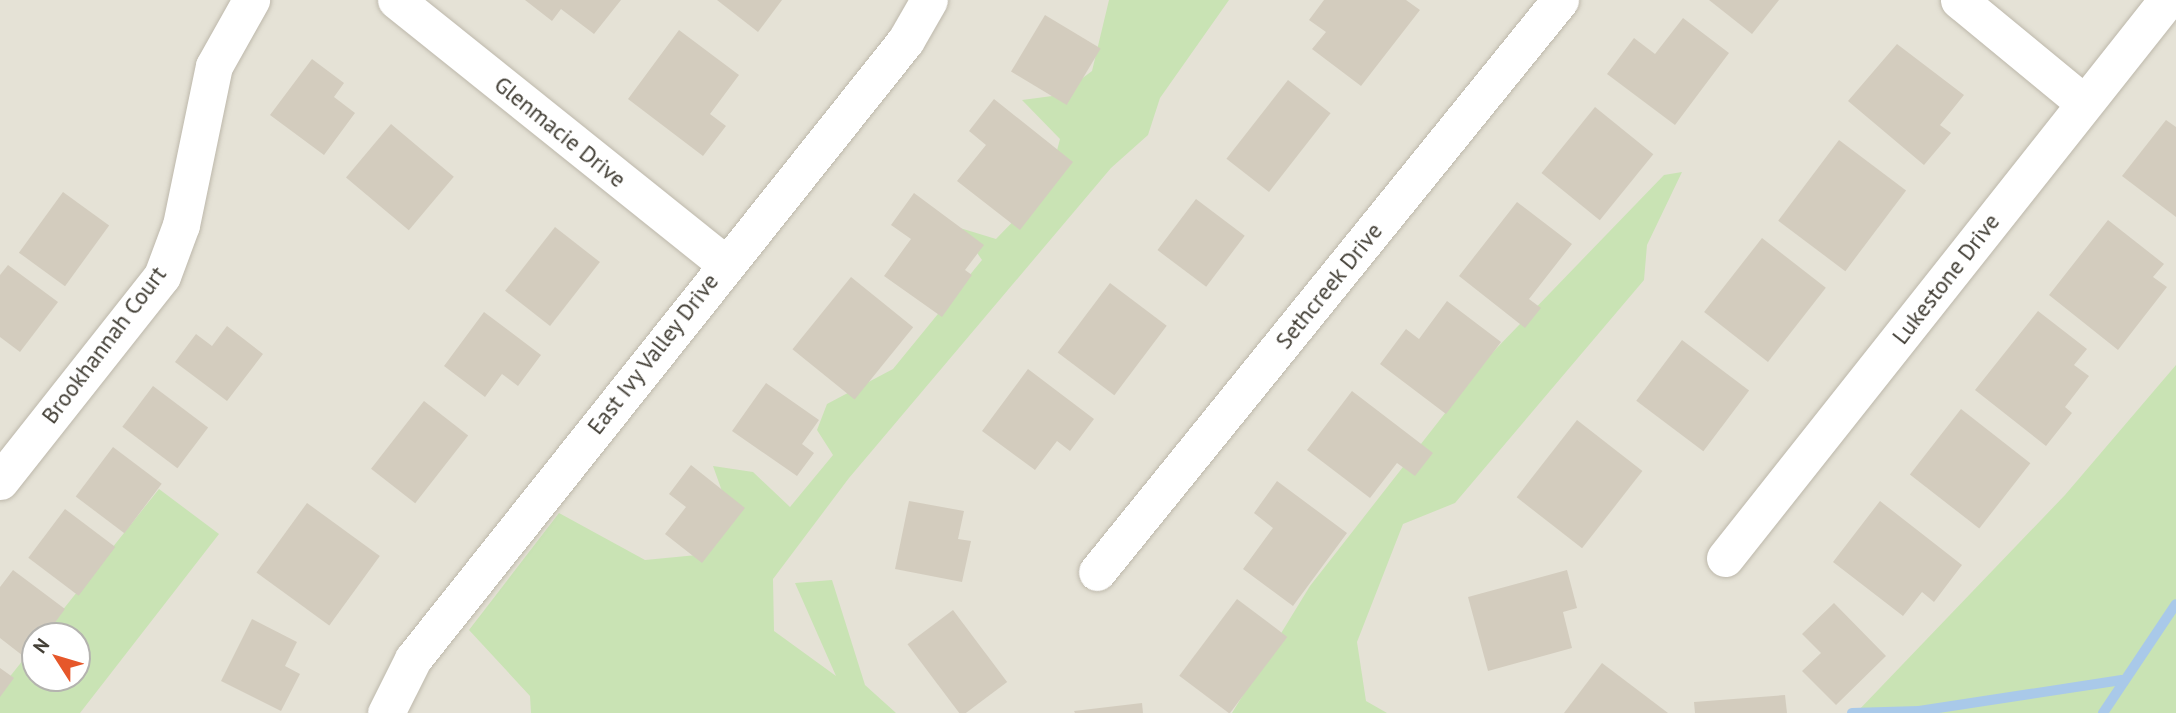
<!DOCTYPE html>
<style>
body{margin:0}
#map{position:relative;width:2176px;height:713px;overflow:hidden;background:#f2f0e7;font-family:"PT Sans",sans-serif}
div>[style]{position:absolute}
.residential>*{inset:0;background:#e5e2d6}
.green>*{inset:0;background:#c9e3b4}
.stream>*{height:10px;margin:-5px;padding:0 5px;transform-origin:5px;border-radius:5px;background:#a9c9e9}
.building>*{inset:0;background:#d3ccbe;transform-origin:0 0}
.roads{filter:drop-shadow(0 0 2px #bdb8ab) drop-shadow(0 0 2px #bdb8ab)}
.street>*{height:37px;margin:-18.5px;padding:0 18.5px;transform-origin:18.5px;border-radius:18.5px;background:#fff}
span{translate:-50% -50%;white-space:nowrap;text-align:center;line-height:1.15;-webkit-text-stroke:5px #fff;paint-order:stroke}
.street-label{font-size:23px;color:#444037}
.north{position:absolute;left:21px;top:622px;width:70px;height:70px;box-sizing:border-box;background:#fff;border:2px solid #b4b3af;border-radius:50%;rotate:307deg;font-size:19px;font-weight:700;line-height:28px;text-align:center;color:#444037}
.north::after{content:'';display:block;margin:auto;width:24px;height:32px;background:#e6572a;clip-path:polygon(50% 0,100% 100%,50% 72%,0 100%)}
</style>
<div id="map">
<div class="residential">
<i style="clip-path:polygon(evenodd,0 0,2176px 0,2176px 713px,0 713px,0 0,35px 636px,77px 636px,77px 678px,35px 678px,35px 636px)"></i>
</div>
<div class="green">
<i style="clip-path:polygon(1109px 0,1229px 0,1160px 98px,1148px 135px,1111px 168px,849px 478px,773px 579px,774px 631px,836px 676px,795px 583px,832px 580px,865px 685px,896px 713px,531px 713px,530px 696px,469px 630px,559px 513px,645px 560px,697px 555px,732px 519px,713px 466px,753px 472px,790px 507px,833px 455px,817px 430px,827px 404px,893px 369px,982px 260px,960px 228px,996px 239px,1048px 185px,1060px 139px,1022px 100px,1060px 95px,1092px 71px)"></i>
<i style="clip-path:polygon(1682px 172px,1647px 245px,1644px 280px,1455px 503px,1403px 524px,1357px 642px,1366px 701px,1387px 713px,1232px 713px,1310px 586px,1492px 353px,1664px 175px)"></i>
<i style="clip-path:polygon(2176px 365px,2176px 713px,1856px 713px,2065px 495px)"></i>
<i style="clip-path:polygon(159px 489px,219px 534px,80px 713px,0 713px,0 689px,35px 645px,35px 678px,77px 678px,77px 636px,42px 636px)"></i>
</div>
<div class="stream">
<i style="left:1852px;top:713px;width:67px;rotate:-1.7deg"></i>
<i style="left:1919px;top:711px;width:205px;rotate:-8.7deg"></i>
<i style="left:2103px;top:713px;width:131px;rotate:-56.2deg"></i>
</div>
<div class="building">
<i style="clip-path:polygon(525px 0,621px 0,594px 34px,561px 9px,552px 21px)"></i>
<i style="clip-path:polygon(717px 0,782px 0,758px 32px)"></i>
<i style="clip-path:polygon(1324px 0,1406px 0,1420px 10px,1361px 86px,1312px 49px,1326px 32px,1309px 20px)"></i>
<i style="clip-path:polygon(1709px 0,1779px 0,1752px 34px)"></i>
<i style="left:1045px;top:15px;width:65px;height:66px;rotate:31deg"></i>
<i style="clip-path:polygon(1683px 18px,1729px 53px,1675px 125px,1607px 74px,1634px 38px,1655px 54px)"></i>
<i style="clip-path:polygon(679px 30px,739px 75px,710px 114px,726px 126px,703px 156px,628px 99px)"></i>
<i style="clip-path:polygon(1897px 44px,1964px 95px,1940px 125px,1951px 133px,1924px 165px,1848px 101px)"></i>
<i style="clip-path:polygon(312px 59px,344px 83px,334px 97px,355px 113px,324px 155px,270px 115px)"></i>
<i style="left:1288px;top:80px;width:54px;height:100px;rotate:38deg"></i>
<i style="clip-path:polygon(994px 99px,1073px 162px,1020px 230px,957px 181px,986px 145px,969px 131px)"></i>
<i style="left:1595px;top:107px;width:75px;height:85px;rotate:39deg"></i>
<i style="clip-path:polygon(2166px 120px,2176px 127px,2176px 217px,2122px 176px)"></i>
<i style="left:391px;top:124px;width:82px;height:70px;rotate:40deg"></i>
<i style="left:1839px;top:140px;width:84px;height:101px;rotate:37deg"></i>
<i style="left:63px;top:192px;width:57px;height:75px;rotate:36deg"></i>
<i style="clip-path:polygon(914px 193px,984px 245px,965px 270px,972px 275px,942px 317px,884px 276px,911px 239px,891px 225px)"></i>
<i style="left:1196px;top:199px;width:61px;height:64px;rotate:37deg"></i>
<i style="clip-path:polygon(1517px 202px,1572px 244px,1529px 299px,1541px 308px,1525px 328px,1459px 276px)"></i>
<i style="clip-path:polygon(2108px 220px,2164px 264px,2153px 277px,2167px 287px,2118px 350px,2049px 295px)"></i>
<i style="left:555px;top:227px;width:57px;height:81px;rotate:38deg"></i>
<i style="left:1762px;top:238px;width:81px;height:94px;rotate:38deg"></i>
<i style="clip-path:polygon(8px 265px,58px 302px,20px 352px,0 337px,0 275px)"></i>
<i style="left:851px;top:277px;width:80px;height:93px;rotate:39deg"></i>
<i style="left:1110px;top:283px;width:71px;height:87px;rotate:37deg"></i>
<i style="clip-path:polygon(1447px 301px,1501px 342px,1446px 414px,1380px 364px,1406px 329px,1419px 339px)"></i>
<i style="clip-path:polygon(2038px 311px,2087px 349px,2074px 365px,2089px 376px,2065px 407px,2072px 413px,2046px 446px,1975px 390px)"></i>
<i style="clip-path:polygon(484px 312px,541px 355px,518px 386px,502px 374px,485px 397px,444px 366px)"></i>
<i style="clip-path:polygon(227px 326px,263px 354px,227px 401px,175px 362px,196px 334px,212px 346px)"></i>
<i style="left:1682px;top:340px;width:84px;height:76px;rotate:37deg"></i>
<i style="clip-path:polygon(1028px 369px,1094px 419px,1070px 451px,1057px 441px,1035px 470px,982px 431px)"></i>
<i style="clip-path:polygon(766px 383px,819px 420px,802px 444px,814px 453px,797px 476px,732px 431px)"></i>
<i style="left:153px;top:386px;width:69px;height:51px;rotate:37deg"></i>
<i style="clip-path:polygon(1352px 391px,1433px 453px,1415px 476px,1397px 463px,1370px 498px,1307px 450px)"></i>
<i style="left:424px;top:401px;width:56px;height:86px;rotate:38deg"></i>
<i style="left:1961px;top:409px;width:88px;height:83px;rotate:38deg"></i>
<i style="left:1577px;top:420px;width:83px;height:98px;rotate:38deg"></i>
<i style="left:113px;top:447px;width:61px;height:62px;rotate:37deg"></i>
<i style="clip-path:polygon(691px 465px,745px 508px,702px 563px,665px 534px,686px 507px,669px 494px)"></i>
<i style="clip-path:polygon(1277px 481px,1347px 533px,1293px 606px,1243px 569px,1273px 528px,1254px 513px)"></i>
<i style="clip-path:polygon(909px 501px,964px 511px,958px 539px,971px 541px,962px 582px,895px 569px)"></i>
<i style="clip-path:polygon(1880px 501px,1962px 565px,1934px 602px,1922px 592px,1903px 616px,1833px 562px)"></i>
<i style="left:307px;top:503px;width:90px;height:86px;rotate:36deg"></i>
<i style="left:65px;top:509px;width:63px;height:61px;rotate:37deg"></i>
<i style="clip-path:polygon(13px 570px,65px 609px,45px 636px,35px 636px,27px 659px,0 638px,0 587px)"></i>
<i style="clip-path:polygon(1567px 570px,1577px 608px,1563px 612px,1572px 648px,1488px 671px,1468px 597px)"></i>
<i style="left:1237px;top:599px;width:63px;height:96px;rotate:37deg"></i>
<i style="clip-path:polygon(1834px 603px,1886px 656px,1836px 705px,1802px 671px,1821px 653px,1802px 634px)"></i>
<i style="left:953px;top:610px;width:90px;height:57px;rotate:53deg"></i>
<i style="clip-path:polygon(252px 619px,297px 642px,285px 666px,300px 674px,281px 711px,221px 681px)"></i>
<i style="clip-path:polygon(1602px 663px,1668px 713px,1564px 713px)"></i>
<i style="clip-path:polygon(0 668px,14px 678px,0 697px)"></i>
<i style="clip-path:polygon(1785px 695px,1787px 713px,1695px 713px,1694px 702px)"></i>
<i style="clip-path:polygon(1142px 703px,1143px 713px,1075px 713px,1074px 711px)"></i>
</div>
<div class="roads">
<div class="street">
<i style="left:396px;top:0;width:422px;rotate:38.7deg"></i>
<i style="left:1959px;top:0;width:162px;rotate:39.5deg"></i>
<i style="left:0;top:481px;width:261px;rotate:-51.7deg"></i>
<i style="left:162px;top:276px;width:54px;rotate:-69.6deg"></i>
<i style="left:181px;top:225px;width:162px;rotate:-78.3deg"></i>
<i style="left:214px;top:66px;width:76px;rotate:-60.7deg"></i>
<i style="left:1725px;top:558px;width:712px;rotate:-51.62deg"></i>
<i style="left:1097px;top:572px;width:736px;rotate:-51.01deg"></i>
<i style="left:386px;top:713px;width:60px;rotate:-63.4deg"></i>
<i style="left:413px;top:659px;width:791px;rotate:-51.46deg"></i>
<i style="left:906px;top:40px;width:46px;rotate:-60.1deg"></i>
</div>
</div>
<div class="street-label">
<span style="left:560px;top:132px;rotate:39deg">Glenmacie Drive</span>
<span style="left:1946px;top:279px;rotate:-52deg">Lukestone Drive</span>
<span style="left:1329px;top:286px;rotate:-51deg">Sethcreek Drive</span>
<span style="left:104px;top:345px;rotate:-53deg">Brookhannah Court</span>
<span style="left:653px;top:354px;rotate:-52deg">East Ivy Valley Drive</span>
</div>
<div class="north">N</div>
</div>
